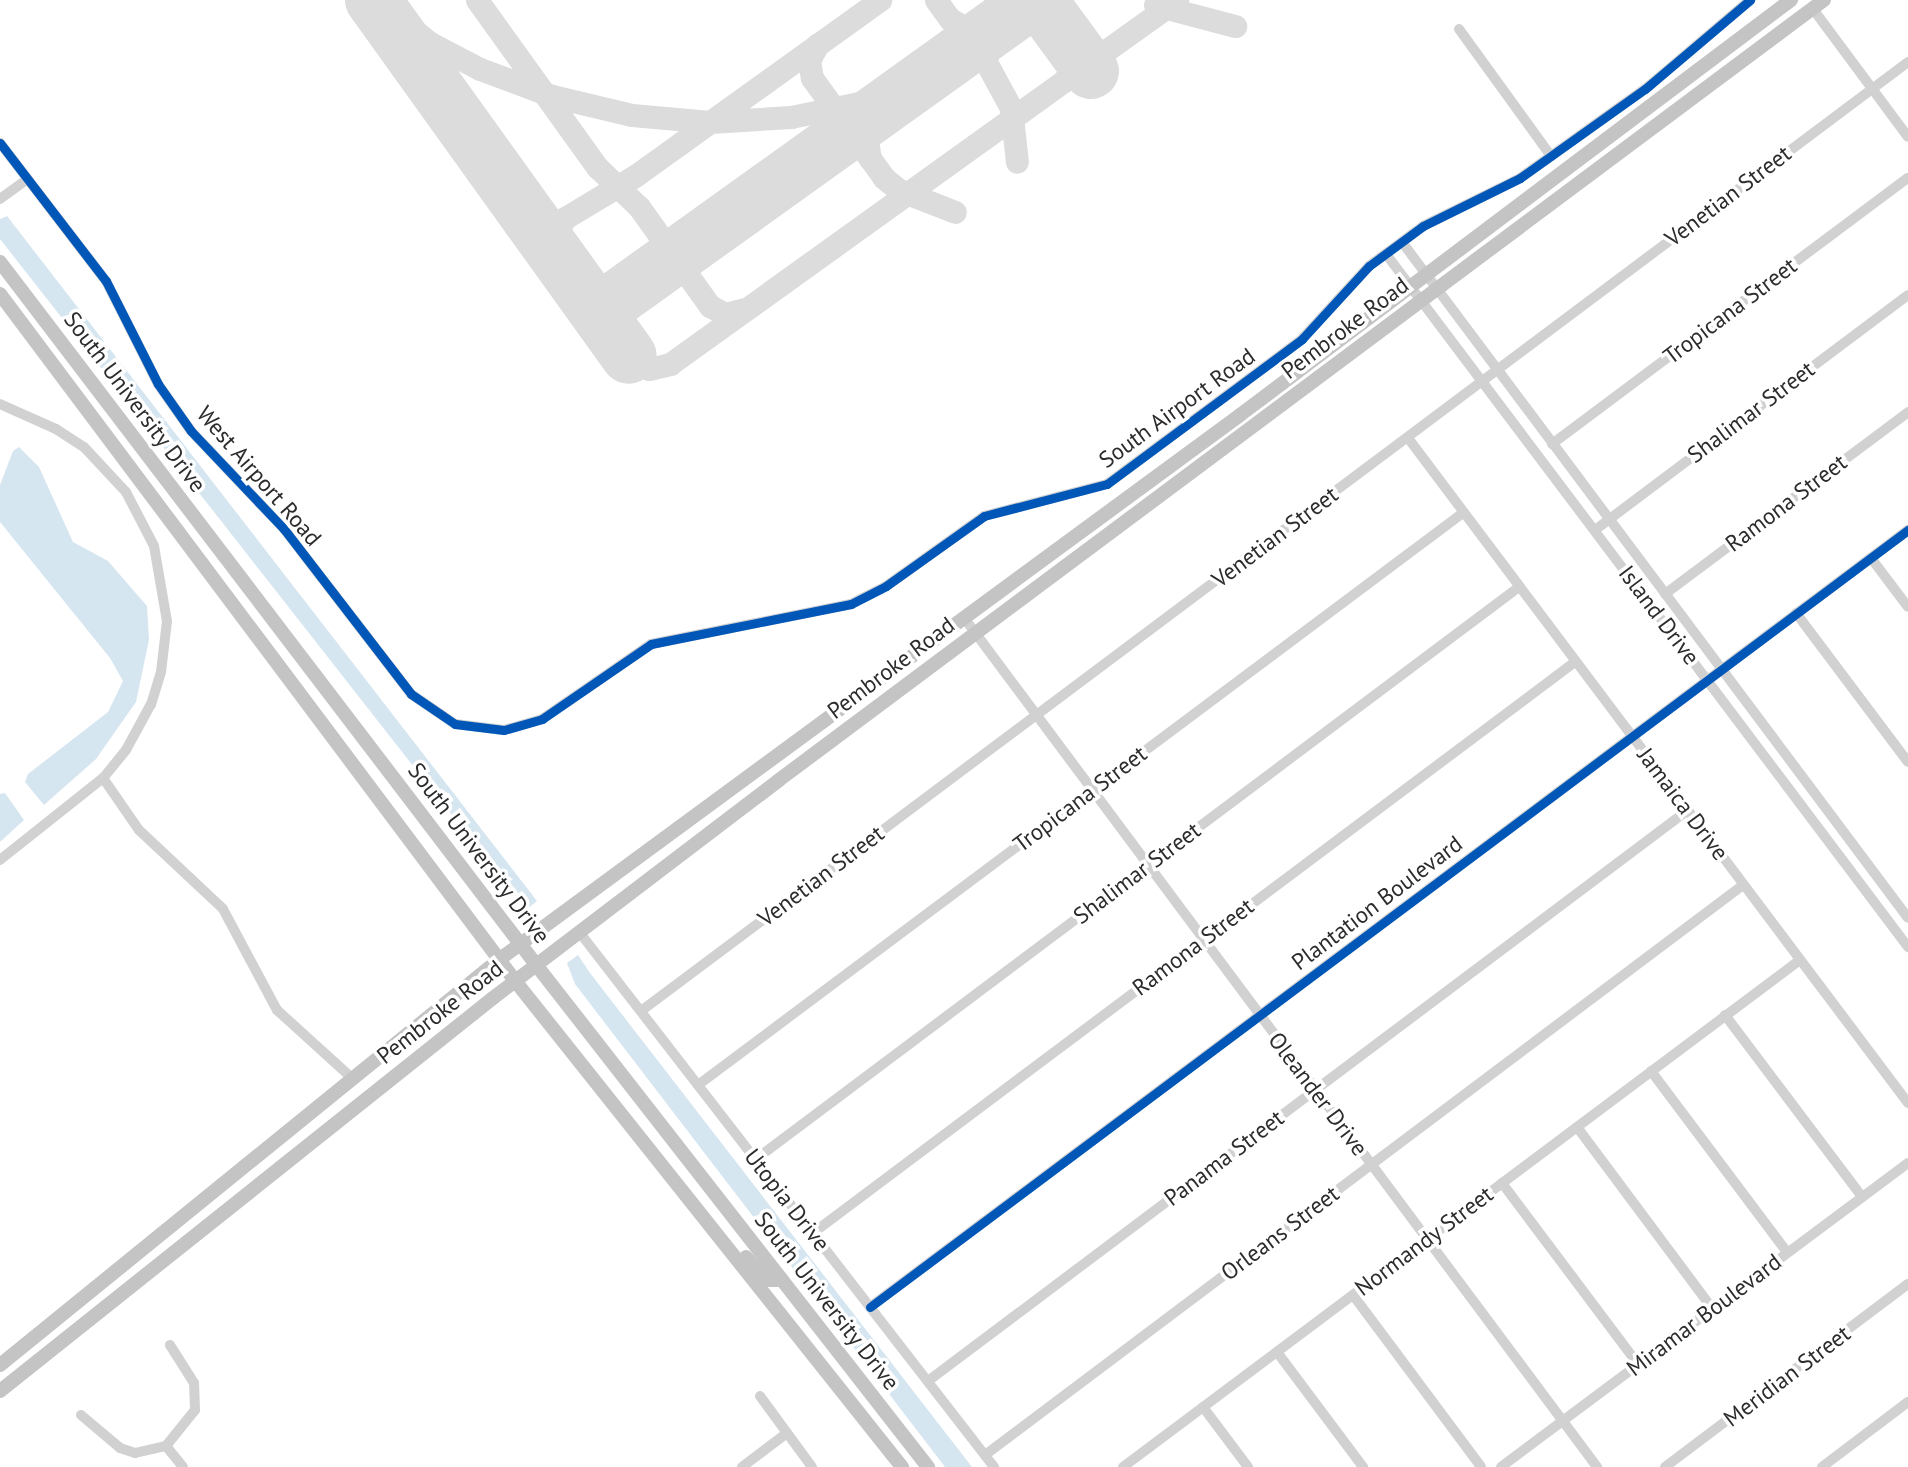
<!DOCTYPE html>
<style>
body{margin:0}
#map{position:relative;width:1908px;height:1467px;overflow:hidden;background:#fff;font-family:"PT Sans",sans-serif}
div>[style]{position:absolute}
.water>*{inset:0;background:#d6e6f1}
.taxiway>*{height:23px;margin:-11.5px;padding:0 11.5px;transform-origin:11.5px;border-radius:11.5px;background:#dcdcdc}
.runway>*{height:56px;margin:-28px;padding:0 28px;transform-origin:28px;border-radius:28px;background:#dcdcdc}
.minor>*{height:10px;margin:-5px;padding:0 5px;transform-origin:5px;border-radius:5px;background:#d1d1d1}
.major>*{height:14px;margin:-7px;padding:0 7px;transform-origin:7px;border-radius:7px;background:#c4c4c4}
.cycleway>*{height:9px;margin:-4.5px;padding:0 4.5px;transform-origin:4.5px;border-radius:4.5px;background:#0057b8}
span{translate:-50% -50%;white-space:nowrap;text-align:center;line-height:1.15;-webkit-text-stroke:7px #fff;paint-order:stroke}
.street-label{font-size:23px;color:#2c2c2c}
</style>
<div id="map">
<div class="water">
<i style="clip-path:polygon(7px 216px,537px 901px,526px 910px,0 239px,0 219px)"></i>
<i style="clip-path:polygon(19px 447px,39px 467px,73px 542px,108px 561px,147px 606px,149px 640px,136px 702px,96px 759px,44px 805px,25px 782px,28px 774px,108px 712px,123px 681px,110px 658px,0 522px,0 485px,13px 451px)"></i>
<i style="clip-path:polygon(5px 793px,24px 820px,0 842px,0 794px)"></i>
<i style="clip-path:polygon(578px 955px,590px 973px,972px 1467px,945px 1467px,575px 984px,567px 963px)"></i>
</div>
<div class="taxiway">
<i style="left:377px;top:0;width:68px;rotate:39.1deg"></i>
<i style="left:430px;top:43px;width:56px;rotate:27.5deg"></i>
<i style="left:480px;top:69px;width:77px;rotate:20.6deg"></i>
<i style="left:552px;top:96px;width:82px;rotate:13.4deg"></i>
<i style="left:632px;top:115px;width:78px;rotate:5.1deg"></i>
<i style="left:710px;top:122px;width:81px;rotate:-3.5deg"></i>
<i style="left:791px;top:117px;width:84px;rotate:-11.7deg"></i>
<i style="left:873px;top:100px;width:58px;rotate:-23.5deg"></i>
<i style="left:477px;top:0;width:206px;rotate:54.3deg"></i>
<i style="left:597px;top:167px;width:58px;rotate:43.6deg"></i>
<i style="left:639px;top:207px;width:122px;rotate:54.4deg"></i>
<i style="left:710px;top:306px;width:17px;rotate:28deg"></i>
<i style="left:725px;top:314px;width:21px;rotate:-14deg"></i>
<i style="left:936px;top:0;width:24px;rotate:54deg"></i>
<i style="left:950px;top:19px;width:16px;rotate:30deg"></i>
<i style="left:964px;top:27px;width:16px;rotate:11deg"></i>
<i style="left:980px;top:30px;width:21px;rotate:-17deg"></i>
<i style="left:1000px;top:24px;width:19px;rotate:125deg"></i>
<i style="left:989px;top:40px;width:22px;rotate:98deg"></i>
<i style="left:986px;top:62px;width:52px;rotate:61.5deg"></i>
<i style="left:1011px;top:108px;width:54px;rotate:83.7deg"></i>
<i style="left:1155px;top:5px;width:83px;rotate:14.7deg"></i>
<i style="left:818px;top:44px;width:18px;rotate:119deg"></i>
<i style="left:809px;top:60px;width:18px;rotate:81deg"></i>
<i style="left:812px;top:78px;width:123px;rotate:54.2deg"></i>
<i style="left:884px;top:178px;width:19px;rotate:39deg"></i>
<i style="left:899px;top:190px;width:60px;rotate:21.4deg"></i>
<i style="left:1073px;top:46px;width:16px;rotate:30deg"></i>
<i style="left:1087px;top:54px;width:17px;rotate:-7deg"></i>
<i style="left:1104px;top:52px;width:90px;rotate:-35.5deg"></i>
<i style="left:870px;top:159px;width:24px;rotate:-99deg"></i>
<i style="left:866px;top:135px;width:35px;rotate:-57deg"></i>
<i style="left:533px;top:223px;width:27px;rotate:-4deg"></i>
<i style="left:560px;top:221px;width:87px;rotate:-31deg"></i>
<i style="left:635px;top:176px;width:302px;rotate:-35.7deg"></i>
<i style="left:564px;top:264px;width:28px;rotate:-116deg"></i>
<i style="left:552px;top:239px;width:25px;rotate:-58deg"></i>
<i style="left:629px;top:356px;width:24px;rotate:33deg"></i>
<i style="left:649px;top:369px;width:22px;rotate:-13deg"></i>
<i style="left:670px;top:364px;width:485px;rotate:-35.7deg"></i>
<i style="left:1064px;top:81px;width:21px;rotate:-59deg"></i>
<i style="left:1075px;top:63px;width:17px;rotate:-97deg"></i>
</div>
<div class="runway">
<i style="left:373px;top:0;width:438px;rotate:54.3deg"></i>
<i style="left:1039px;top:0;width:88px;rotate:53.8deg"></i>
<i style="left:598px;top:312px;width:535px;rotate:-35.65deg"></i>
</div>
<div class="minor">
<i style="left:1813px;top:9px;width:159px;rotate:53.4deg"></i>
<i style="left:1459px;top:29px;width:157px;rotate:54.1deg"></i>
<i style="left:0;top:143px;width:174px;rotate:52.5deg"></i>
<i style="left:106px;top:281px;width:115px;rotate:63.2deg"></i>
<i style="left:158px;top:384px;width:57px;rotate:54.9deg"></i>
<i style="left:191px;top:431px;width:135px;rotate:46.5deg"></i>
<i style="left:284px;top:529px;width:208px;rotate:52.4deg"></i>
<i style="left:411px;top:694px;width:53px;rotate:34.3deg"></i>
<i style="left:455px;top:724px;width:49px;rotate:7deg"></i>
<i style="left:504px;top:730px;width:40px;rotate:-16deg"></i>
<i style="left:542px;top:719px;width:132px;rotate:-34.5deg"></i>
<i style="left:651px;top:644px;width:204px;rotate:-11.3deg"></i>
<i style="left:851px;top:604px;width:39px;rotate:-27deg"></i>
<i style="left:886px;top:586px;width:120px;rotate:-35.5deg"></i>
<i style="left:984px;top:516px;width:127px;rotate:-14.6deg"></i>
<i style="left:1107px;top:484px;width:243px;rotate:-36.6deg"></i>
<i style="left:1302px;top:339px;width:99px;rotate:-47.5deg"></i>
<i style="left:1369px;top:266px;width:67px;rotate:-36.5deg"></i>
<i style="left:1423px;top:226px;width:108px;rotate:-26.3deg"></i>
<i style="left:1520px;top:178px;width:153px;rotate:-35.5deg"></i>
<i style="left:1645px;top:89px;width:138px;rotate:-40.3deg"></i>
<i style="left:0;top:199px;width:34px;rotate:-36deg"></i>
<i style="left:1402px;top:242px;width:844px;rotate:53.18deg"></i>
<i style="left:1386px;top:254px;width:868px;rotate:53.01deg"></i>
<i style="left:0;top:404px;width:61px;rotate:24.1deg"></i>
<i style="left:56px;top:429px;width:33px;rotate:33deg"></i>
<i style="left:84px;top:447px;width:62px;rotate:47deg"></i>
<i style="left:126px;top:492px;width:61px;rotate:62.6deg"></i>
<i style="left:154px;top:546px;width:76px;rotate:80.2deg"></i>
<i style="left:167px;top:621px;width:51px;rotate:96.7deg"></i>
<i style="left:161px;top:672px;width:34px;rotate:107deg"></i>
<i style="left:151px;top:704px;width:52px;rotate:118.5deg"></i>
<i style="left:126px;top:750px;width:36px;rotate:129deg"></i>
<i style="left:103px;top:778px;width:132px;rotate:141.5deg"></i>
<i style="left:1408px;top:438px;width:832px;rotate:53.06deg"></i>
<i style="left:1552px;top:444px;width:444px;rotate:-36.8deg"></i>
<i style="left:1595px;top:530px;width:391px;rotate:-36.9deg"></i>
<i style="left:1871px;top:558px;width:61px;rotate:52.9deg"></i>
<i style="left:1665px;top:594px;width:304px;rotate:-36.8deg"></i>
<i style="left:1796px;top:613px;width:186px;rotate:53.1deg"></i>
<i style="left:965px;top:619px;width:1058px;rotate:53.3deg"></i>
<i style="left:103px;top:778px;width:63px;rotate:55.3deg"></i>
<i style="left:139px;top:830px;width:115px;rotate:43.2deg"></i>
<i style="left:223px;top:909px;width:115px;rotate:61.9deg"></i>
<i style="left:277px;top:1010px;width:100px;rotate:42.2deg"></i>
<i style="left:580px;top:933px;width:676px;rotate:52.21deg"></i>
<i style="left:641px;top:1011px;width:1583px;rotate:-36.83deg"></i>
<i style="left:1725px;top:1015px;width:228px;rotate:53deg"></i>
<i style="left:1651px;top:1071px;width:226px;rotate:53.1deg"></i>
<i style="left:698px;top:1085px;width:955px;rotate:-36.79deg"></i>
<i style="left:1577px;top:1127px;width:226px;rotate:53.3deg"></i>
<i style="left:756px;top:1159px;width:954px;rotate:-36.86deg"></i>
<i style="left:1502px;top:1183px;width:226px;rotate:53.1deg"></i>
<i style="left:813px;top:1233px;width:952px;rotate:-36.85deg"></i>
<i style="left:1353px;top:1295px;width:214px;rotate:53.3deg"></i>
<i style="left:870px;top:1307px;width:1297px;rotate:-36.82deg"></i>
<i style="left:1277px;top:1352px;width:144px;rotate:53.2deg"></i>
<i style="left:928px;top:1381px;width:951px;rotate:-36.92deg"></i>
<i style="left:760px;top:1396px;width:88px;rotate:53.8deg"></i>
<i style="left:1203px;top:1407px;width:75px;rotate:53.1deg"></i>
<i style="left:81px;top:1415px;width:51px;rotate:40.2deg"></i>
<i style="left:120px;top:1448px;width:16px;rotate:18deg"></i>
<i style="left:135px;top:1453px;width:32px;rotate:-13deg"></i>
<i style="left:166px;top:1446px;width:46px;rotate:-51.1deg"></i>
<i style="left:195px;top:1410px;width:27px;rotate:-92deg"></i>
<i style="left:194px;top:1383px;width:45px;rotate:-122.3deg"></i>
<i style="left:166px;top:1446px;width:27px;rotate:51deg"></i>
<i style="left:985px;top:1455px;width:948px;rotate:-36.94deg"></i>
<i style="left:742px;top:1467px;width:56px;rotate:-37.1deg"></i>
<i style="left:1123px;top:1467px;width:846px;rotate:-36.83deg"></i>
<i style="left:1501px;top:1467px;width:508px;rotate:-36.76deg"></i>
<i style="left:1665px;top:1467px;width:304px;rotate:-37deg"></i>
<i style="left:1822px;top:1467px;width:108px;rotate:-37.1deg"></i>
</div>
<div class="major">
<i style="left:0;top:262px;width:885px;rotate:52.66deg"></i>
<i style="left:537px;top:966px;width:636px;rotate:52.03deg"></i>
<i style="left:0;top:294px;width:860px;rotate:53.13deg"></i>
<i style="left:516px;top:982px;width:620px;rotate:51.48deg"></i>
<i style="left:746px;top:1257px;width:30px;rotate:49deg"></i>
<i style="left:766px;top:1280px;width:16px"></i>
<i style="left:0;top:1365px;width:644px;rotate:-39.08deg"></i>
<i style="left:500px;top:959px;width:918px;rotate:-36.32deg"></i>
<i style="left:1240px;top:415px;width:690px;rotate:-36.99deg"></i>
<i style="left:0;top:1391px;width:630px;rotate:-38.56deg"></i>
<i style="left:493px;top:998px;width:360px;rotate:-37.3deg"></i>
<i style="left:779px;top:780px;width:1304px;rotate:-36.74deg"></i>
</div>
<div class="cycleway">
<i style="left:0;top:143px;width:174px;rotate:52.5deg"></i>
<i style="left:106px;top:281px;width:115px;rotate:63.2deg"></i>
<i style="left:158px;top:384px;width:57px;rotate:54.9deg"></i>
<i style="left:191px;top:431px;width:135px;rotate:46.5deg"></i>
<i style="left:284px;top:529px;width:208px;rotate:52.4deg"></i>
<i style="left:411px;top:694px;width:53px;rotate:34.3deg"></i>
<i style="left:455px;top:724px;width:49px;rotate:7deg"></i>
<i style="left:504px;top:730px;width:40px;rotate:-16deg"></i>
<i style="left:542px;top:719px;width:132px;rotate:-34.5deg"></i>
<i style="left:651px;top:644px;width:204px;rotate:-11.3deg"></i>
<i style="left:851px;top:604px;width:39px;rotate:-27deg"></i>
<i style="left:886px;top:586px;width:120px;rotate:-35.5deg"></i>
<i style="left:984px;top:516px;width:127px;rotate:-14.6deg"></i>
<i style="left:1107px;top:484px;width:243px;rotate:-36.6deg"></i>
<i style="left:1302px;top:339px;width:99px;rotate:-47.5deg"></i>
<i style="left:1369px;top:266px;width:67px;rotate:-36.5deg"></i>
<i style="left:1423px;top:226px;width:108px;rotate:-26.3deg"></i>
<i style="left:1520px;top:178px;width:153px;rotate:-35.5deg"></i>
<i style="left:1645px;top:89px;width:138px;rotate:-40.3deg"></i>
<i style="left:870px;top:1307px;width:1297px;rotate:-36.82deg"></i>
</div>
<div class="street-label">
<span style="left:1728px;top:196px;rotate:-37deg">Venetian Street</span>
<span style="left:1730px;top:311px;rotate:-37deg">Tropicana Street</span>
<span style="left:1345px;top:328px;rotate:-37deg">Pembroke Road</span>
<span style="left:135px;top:402px;rotate:53deg">South University Drive</span>
<span style="left:1177px;top:408px;rotate:-36deg">South Airport Road</span>
<span style="left:1751px;top:412px;rotate:-37deg">Shalimar Street</span>
<span style="left:259px;top:476px;rotate:49deg">West Airport Road</span>
<span style="left:1786px;top:503px;rotate:-37deg">Ramona Street</span>
<span style="left:1275px;top:537px;rotate:-37deg">Venetian Street</span>
<span style="left:1659px;top:615px;rotate:53deg">Island Drive</span>
<span style="left:891px;top:668px;rotate:-37deg">Pembroke Road</span>
<span style="left:1080px;top:799px;rotate:-37deg">Tropicana Street</span>
<span style="left:1683px;top:804px;rotate:53deg">Jamaica Drive</span>
<span style="left:479px;top:853px;rotate:53deg">South University Drive</span>
<span style="left:1137px;top:873px;rotate:-37deg">Shalimar Street</span>
<span style="left:821px;top:876px;rotate:-37deg">Venetian Street</span>
<span style="left:1377px;top:903px;rotate:-37deg">Plantation Boulevard</span>
<span style="left:1193px;top:947px;rotate:-37deg">Ramona Street</span>
<span style="left:440px;top:1012px;rotate:-38deg">Pembroke Road</span>
<span style="left:1318px;top:1094px;rotate:53deg">Oleander Drive</span>
<span style="left:1224px;top:1158px;rotate:-37deg">Panama Street</span>
<span style="left:787px;top:1200px;rotate:52deg">Utopia Drive</span>
<span style="left:1280px;top:1233px;rotate:-37deg">Orleans Street</span>
<span style="left:1424px;top:1241px;rotate:-37deg">Normandy Street</span>
<span style="left:827px;top:1301px;rotate:52deg">South University Drive</span>
<span style="left:1704px;top:1315px;rotate:-37deg">Miramar Boulevard</span>
<span style="left:1787px;top:1376px;rotate:-37deg">Meridian Street</span>
</div>
</div>
